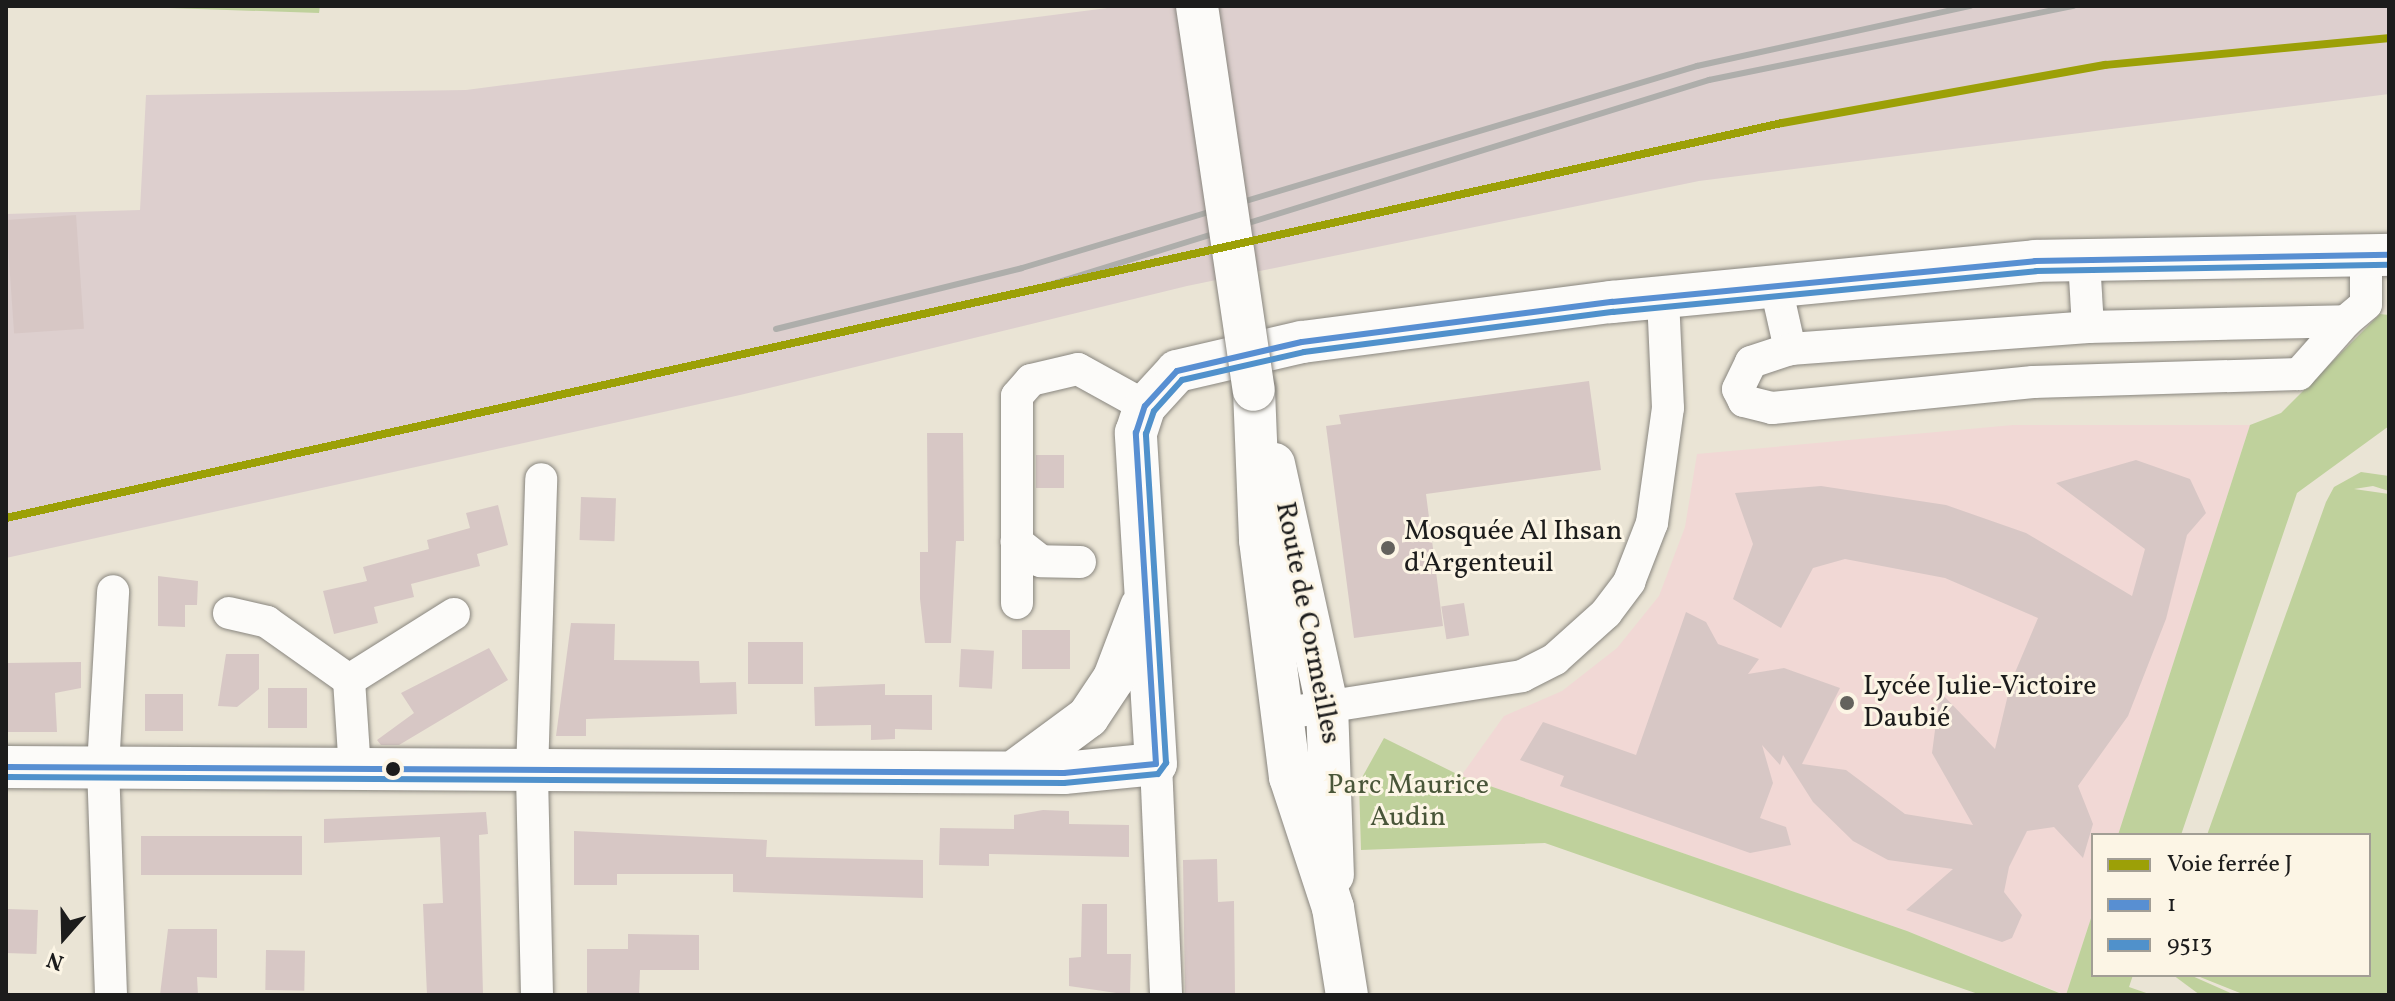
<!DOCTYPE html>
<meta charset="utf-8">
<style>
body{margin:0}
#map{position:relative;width:2395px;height:1001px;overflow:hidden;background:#eae4d5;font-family:Vollkorn,serif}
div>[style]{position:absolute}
.built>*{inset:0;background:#f1d8d5}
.industrial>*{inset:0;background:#ddcfce}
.green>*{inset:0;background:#bfd19c}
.building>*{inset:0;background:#d7c7c5;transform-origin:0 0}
.roads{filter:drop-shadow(0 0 2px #89867f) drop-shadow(0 0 2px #89867f)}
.minor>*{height:32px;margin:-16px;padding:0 16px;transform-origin:16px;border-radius:16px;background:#fcfbf9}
.major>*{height:42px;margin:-21px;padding:0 21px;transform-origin:21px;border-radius:21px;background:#fcfbf9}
.rail>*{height:6px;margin:-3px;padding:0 3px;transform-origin:3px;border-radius:3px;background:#aeaeab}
.bridges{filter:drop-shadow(0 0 2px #89867f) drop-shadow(0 0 2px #89867f)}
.major-bridge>*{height:42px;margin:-21px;padding:0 21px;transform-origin:21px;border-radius:21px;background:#fcfbf9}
.bus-1>*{height:6px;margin:-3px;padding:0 3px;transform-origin:3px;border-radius:3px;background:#588fd2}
.bus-2>*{height:6px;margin:-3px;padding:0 3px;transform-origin:3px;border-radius:3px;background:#5091cb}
.rail-1>*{height:8px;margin:-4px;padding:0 4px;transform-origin:4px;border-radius:4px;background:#9ca007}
.dots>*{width:22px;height:22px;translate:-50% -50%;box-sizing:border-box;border:4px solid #fcf5e5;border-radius:50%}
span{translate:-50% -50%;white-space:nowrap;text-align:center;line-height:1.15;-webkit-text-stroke:6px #fcf5e5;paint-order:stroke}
.poi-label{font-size:28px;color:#1c1c1c}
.left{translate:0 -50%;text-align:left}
.street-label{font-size:28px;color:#1c1c1c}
.park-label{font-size:28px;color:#495639}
.frame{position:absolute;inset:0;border:8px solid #1c1c1c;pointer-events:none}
.legend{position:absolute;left:2091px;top:833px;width:280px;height:144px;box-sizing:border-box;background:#fcf5e5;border:2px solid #a29e95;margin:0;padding:10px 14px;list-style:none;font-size:24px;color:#1c1c1c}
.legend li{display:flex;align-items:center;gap:16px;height:40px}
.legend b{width:40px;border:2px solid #a29e95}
.north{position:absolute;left:24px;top:897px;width:80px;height:80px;-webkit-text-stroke:6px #fcf5e5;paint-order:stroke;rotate:200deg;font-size:22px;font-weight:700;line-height:32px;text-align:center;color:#1c1c1c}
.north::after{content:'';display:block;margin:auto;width:28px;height:36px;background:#1c1c1c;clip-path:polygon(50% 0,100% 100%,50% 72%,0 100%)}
</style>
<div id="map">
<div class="built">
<i style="clip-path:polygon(2013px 425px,2250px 425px,2118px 835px,2093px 835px,2093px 912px,2066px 995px,1907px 931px,1461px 776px,1504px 716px,1562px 691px,1617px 648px,1659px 596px,1685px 527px,1697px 454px)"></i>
</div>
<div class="industrial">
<i style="clip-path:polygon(1123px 6px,2389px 6px,2389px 94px,1699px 181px,1187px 286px,740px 395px,6px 558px,6px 214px,140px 210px,146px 95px,466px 90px)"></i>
</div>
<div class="green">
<i style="clip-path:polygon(111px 6px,320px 6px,319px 13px)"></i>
<i style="clip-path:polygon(2380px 314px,2389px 315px,2389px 426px,2297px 493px,2181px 835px,2118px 835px,2250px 425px,2281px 413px)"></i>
<i style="clip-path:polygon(2361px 472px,2389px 476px,2389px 491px,2373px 486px,2354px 489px,2389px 494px,2389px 995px,2245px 995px,2195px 975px,2369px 975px,2369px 835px,2207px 835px,2326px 502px,2334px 487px)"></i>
<i style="clip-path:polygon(1384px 738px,1461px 776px,1907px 931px,2064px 995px,1981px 995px,1545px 843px,1361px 850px,1359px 783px)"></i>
<i style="clip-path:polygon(2093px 912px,2093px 975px,2133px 975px,2129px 987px,2152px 995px,2066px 995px)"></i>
<i style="clip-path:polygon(2173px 975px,2190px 975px,2235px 995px,2200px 995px)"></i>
</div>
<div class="building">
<i style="left:76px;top:215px;width:114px;height:70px;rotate:86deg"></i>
<i style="clip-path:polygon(1589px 381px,1601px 470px,1426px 494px,1443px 626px,1354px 638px,1326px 426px,1341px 424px,1339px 415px)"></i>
<i style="clip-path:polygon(927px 433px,963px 433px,964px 541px,956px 541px,951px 643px,925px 643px,920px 599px,920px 552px,928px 552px)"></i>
<i style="left:1036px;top:455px;width:28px;height:33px"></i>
<i style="clip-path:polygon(2136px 460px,2190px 479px,2206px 513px,2187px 535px,2166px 619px,2128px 716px,2078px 786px,2093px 824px,2083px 858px,2054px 827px,2027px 831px,2009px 867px,2004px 892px,2022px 915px,2012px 938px,2002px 942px,1906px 910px,1953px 869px,1888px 860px,1853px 841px,1813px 802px,1783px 755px,1780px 765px,1762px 745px,1773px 783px,1760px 818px,1786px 827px,1791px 845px,1750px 853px,1560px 786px,1564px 776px,1520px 760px,1543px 722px,1636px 755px,1686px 612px,1706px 622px,1718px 644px,1759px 659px,1748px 674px,1784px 668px,1840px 688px,1802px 764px,1846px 770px,1905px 814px,1973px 825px,1932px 753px,1940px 692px,1995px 749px,2011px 682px,2038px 618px,1945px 578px,1845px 559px,1813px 568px,1781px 628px,1733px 599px,1753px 544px,1735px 493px,1821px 486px,1946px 505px,2026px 533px,2132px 596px,2145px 549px,2056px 483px)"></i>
<i style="left:581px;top:497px;width:35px;height:43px;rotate:2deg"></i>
<i style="clip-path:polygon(498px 505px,508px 545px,477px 554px,480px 566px,411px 584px,414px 597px,374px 607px,378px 623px,334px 634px,323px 591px,367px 581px,363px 567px,429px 549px,427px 540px,470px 528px,466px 513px)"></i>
<i style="clip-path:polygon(158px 576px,198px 581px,197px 605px,185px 605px,185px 627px,158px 626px)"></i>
<i style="left:1464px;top:603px;width:33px;height:23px;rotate:81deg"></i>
<i style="clip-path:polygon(571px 623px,615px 624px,614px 660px,699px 661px,700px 683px,736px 682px,737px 714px,586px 719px,586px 736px,556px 736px)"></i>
<i style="left:1022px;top:630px;width:48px;height:39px"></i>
<i style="left:748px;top:642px;width:55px;height:42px"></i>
<i style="clip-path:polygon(489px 648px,508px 680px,399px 745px,381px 745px,377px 740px,414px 713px,401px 693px)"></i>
<i style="left:961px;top:649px;width:33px;height:38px;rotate:3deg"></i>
<i style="clip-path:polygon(226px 654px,259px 654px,259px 689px,237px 707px,218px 706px)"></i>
<i style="clip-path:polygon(81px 662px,81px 688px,55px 693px,57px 732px,6px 732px,6px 663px)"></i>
<i style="clip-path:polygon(885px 684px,885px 695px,932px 695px,932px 730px,895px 729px,895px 739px,871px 740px,871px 725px,815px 726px,814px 687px)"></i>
<i style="left:268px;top:688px;width:39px;height:40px"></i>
<i style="left:145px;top:694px;width:38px;height:37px"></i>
<i style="clip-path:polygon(1043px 810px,1069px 811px,1069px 824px,1129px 825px,1129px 857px,989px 854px,989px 866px,939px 865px,940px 828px,1014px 829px,1014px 815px)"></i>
<i style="clip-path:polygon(486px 812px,488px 834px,479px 835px,483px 995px,427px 995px,423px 904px,443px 903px,440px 837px,324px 843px,324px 819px)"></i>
<i style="clip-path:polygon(574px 831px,767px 840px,766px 857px,923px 860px,923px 898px,733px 892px,733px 874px,617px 874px,617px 885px,574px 885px)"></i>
<i style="left:302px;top:836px;width:39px;height:161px;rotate:90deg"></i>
<i style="clip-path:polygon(1217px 859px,1218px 902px,1234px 901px,1235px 995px,1185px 995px,1183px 860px)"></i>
<i style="clip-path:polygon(1082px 904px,1107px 904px,1107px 954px,1131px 954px,1130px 995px,1069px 986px,1069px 958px,1081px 957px)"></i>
<i style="left:7px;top:909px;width:31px;height:44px;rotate:2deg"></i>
<i style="clip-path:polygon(168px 929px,217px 929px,217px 978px,197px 977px,198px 995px,160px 995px)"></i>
<i style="clip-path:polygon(628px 934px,699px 935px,699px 970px,640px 970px,639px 995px,587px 995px,587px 949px,628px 949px)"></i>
<i style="left:266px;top:950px;width:39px;height:40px;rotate:1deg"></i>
</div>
<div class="roads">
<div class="minor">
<i style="left:2084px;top:260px;width:67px;rotate:86.6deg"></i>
<i style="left:1776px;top:287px;width:64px;rotate:77.3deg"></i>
<i style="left:2346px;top:321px;width:71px;rotate:131.6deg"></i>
<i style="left:2299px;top:374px;width:266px;rotate:178.3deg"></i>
<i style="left:2033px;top:382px;width:262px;rotate:174.3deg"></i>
<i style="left:1772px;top:408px;width:29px;rotate:-166deg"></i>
<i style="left:1744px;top:401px;width:13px;rotate:-117deg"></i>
<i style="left:1738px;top:389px;width:30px;rotate:-64deg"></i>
<i style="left:1751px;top:362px;width:41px;rotate:-18.4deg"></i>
<i style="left:1790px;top:349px;width:299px;rotate:-4.2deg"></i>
<i style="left:2088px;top:327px;width:258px;rotate:-1.3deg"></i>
<i style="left:2346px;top:321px;width:26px;rotate:-40deg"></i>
<i style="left:2366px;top:304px;width:49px;rotate:-90deg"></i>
<i style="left:1080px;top:562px;width:39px;rotate:-179deg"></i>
<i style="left:1041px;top:561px;width:31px;rotate:-142deg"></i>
<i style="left:1017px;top:542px;width:146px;rotate:-90deg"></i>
<i style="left:1017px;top:396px;width:21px;rotate:-49deg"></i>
<i style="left:1031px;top:380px;width:48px;rotate:-13.2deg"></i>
<i style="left:1078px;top:369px;width:77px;rotate:28.9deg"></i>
<i style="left:1017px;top:603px;width:61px;rotate:-90deg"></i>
<i style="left:229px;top:613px;width:39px;rotate:13deg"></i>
<i style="left:267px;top:622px;width:100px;rotate:35.3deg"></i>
<i style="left:349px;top:680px;width:91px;rotate:86.2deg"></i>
<i style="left:349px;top:680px;width:124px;rotate:-32.2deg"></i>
<i style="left:1280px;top:714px;width:245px;rotate:-8.9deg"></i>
<i style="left:1522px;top:676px;width:37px;rotate:-27deg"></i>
<i style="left:1555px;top:659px;width:69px;rotate:-42deg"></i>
<i style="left:1606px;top:613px;width:39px;rotate:-53deg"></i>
<i style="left:1629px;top:582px;width:63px;rotate:-68.7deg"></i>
<i style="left:1652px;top:523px;width:116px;rotate:-82.1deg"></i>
<i style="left:1668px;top:408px;width:109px;rotate:-92.6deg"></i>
<i style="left:1156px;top:764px;width:231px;rotate:87.5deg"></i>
<i style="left:111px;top:995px;width:228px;rotate:-92deg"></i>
<i style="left:103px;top:767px;width:176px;rotate:-86.7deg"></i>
<i style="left:537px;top:995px;width:222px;rotate:-91.3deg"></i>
<i style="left:532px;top:773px;width:294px;rotate:-88.2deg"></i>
</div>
<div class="major">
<i style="left:1254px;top:390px;width:150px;rotate:87.7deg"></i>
<i style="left:1260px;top:540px;width:239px;rotate:82.8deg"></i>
<i style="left:1290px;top:777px;width:138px;rotate:71.8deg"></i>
<i style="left:1333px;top:908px;width:88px;rotate:80.9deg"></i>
<i style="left:1274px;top:464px;width:247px;rotate:77.6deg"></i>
<i style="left:1327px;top:705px;width:170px;rotate:88deg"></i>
<i style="left:6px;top:767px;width:1058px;rotate:0.32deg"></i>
<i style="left:1064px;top:773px;width:92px;rotate:-5.6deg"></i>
<i style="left:1156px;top:764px;width:332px;rotate:-93.5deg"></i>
<i style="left:1136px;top:433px;width:28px;rotate:-72deg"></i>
<i style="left:1145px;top:406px;width:47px;rotate:-47.6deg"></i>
<i style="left:1177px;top:371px;width:128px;rotate:-13.1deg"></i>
<i style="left:1302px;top:342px;width:313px;rotate:-7.4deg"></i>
<i style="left:1612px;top:302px;width:425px;rotate:-5.5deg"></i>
<i style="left:2035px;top:261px;width:354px;rotate:-1deg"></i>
<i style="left:1019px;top:768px;width:86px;rotate:-36.5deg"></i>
<i style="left:1088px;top:717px;width:47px;rotate:-56.3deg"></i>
<i style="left:1114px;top:678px;width:76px;rotate:-69.2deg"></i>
</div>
</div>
<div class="rail">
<i style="left:1039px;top:288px;width:702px;rotate:-17.25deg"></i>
<i style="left:1709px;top:80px;width:372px;rotate:-11.5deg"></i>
<i style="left:776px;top:329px;width:253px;rotate:-13.9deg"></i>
<i style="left:1022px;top:268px;width:705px;rotate:-16.66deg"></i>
<i style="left:1697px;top:66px;width:280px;rotate:-12.4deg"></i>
</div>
<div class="bridges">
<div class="major-bridge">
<i style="left:1197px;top:6px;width:388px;rotate:81.6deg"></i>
</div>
</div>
<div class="bus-1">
<i style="left:6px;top:767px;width:1058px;rotate:0.32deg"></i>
<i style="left:1064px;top:773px;width:92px;rotate:-5.6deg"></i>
<i style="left:1156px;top:764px;width:332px;rotate:-93.5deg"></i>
<i style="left:1136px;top:433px;width:28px;rotate:-72deg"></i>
<i style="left:1145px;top:406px;width:47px;rotate:-47.6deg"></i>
<i style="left:1177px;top:371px;width:128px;rotate:-13.1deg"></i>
<i style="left:1302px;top:342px;width:313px;rotate:-7.4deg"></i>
<i style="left:1612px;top:302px;width:425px;rotate:-5.5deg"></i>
<i style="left:2035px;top:261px;width:354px;rotate:-1deg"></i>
</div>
<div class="bus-2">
<i style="left:6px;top:777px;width:1058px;rotate:0.32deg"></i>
<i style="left:1064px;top:783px;width:94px;rotate:-5.5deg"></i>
<i style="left:1158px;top:774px;width:14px;rotate:-54deg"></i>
<i style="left:1166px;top:763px;width:330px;rotate:-93.5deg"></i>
<i style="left:1146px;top:434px;width:24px;rotate:-71deg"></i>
<i style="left:1154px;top:411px;width:42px;rotate:-47.9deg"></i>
<i style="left:1182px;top:380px;width:125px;rotate:-12.9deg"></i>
<i style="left:1304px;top:352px;width:312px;rotate:-7.4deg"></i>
<i style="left:1613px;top:312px;width:425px;rotate:-5.5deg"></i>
<i style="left:2036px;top:271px;width:353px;rotate:-1deg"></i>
</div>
<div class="rail-1">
<i style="left:6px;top:518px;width:1819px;rotate:-12.54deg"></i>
<i style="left:1782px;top:123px;width:328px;rotate:-10.2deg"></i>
<i style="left:2105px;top:65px;width:285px;rotate:-5.4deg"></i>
</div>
<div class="dots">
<i style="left:1388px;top:548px;background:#64625d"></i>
<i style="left:1847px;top:703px;background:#64625d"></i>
<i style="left:393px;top:769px;background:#1c1c1c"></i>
</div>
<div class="poi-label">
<span class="left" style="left:1404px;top:548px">Mosquée Al Ihsan<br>d'Argenteuil</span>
<span class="left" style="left:1863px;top:703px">Lycée Julie-Victoire<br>Daubié</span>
</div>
<div class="street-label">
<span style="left:1307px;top:623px;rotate:79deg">Route de Cormeilles</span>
</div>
<div class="park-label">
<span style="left:1408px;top:802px">Parc Maurice<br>Audin</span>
</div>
<div class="frame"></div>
<ul class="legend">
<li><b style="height:10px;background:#9ca007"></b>Voie ferrée J</li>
<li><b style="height:10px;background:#588fd2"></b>1</li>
<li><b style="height:10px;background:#5091cb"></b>9513</li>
</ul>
<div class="north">N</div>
</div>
